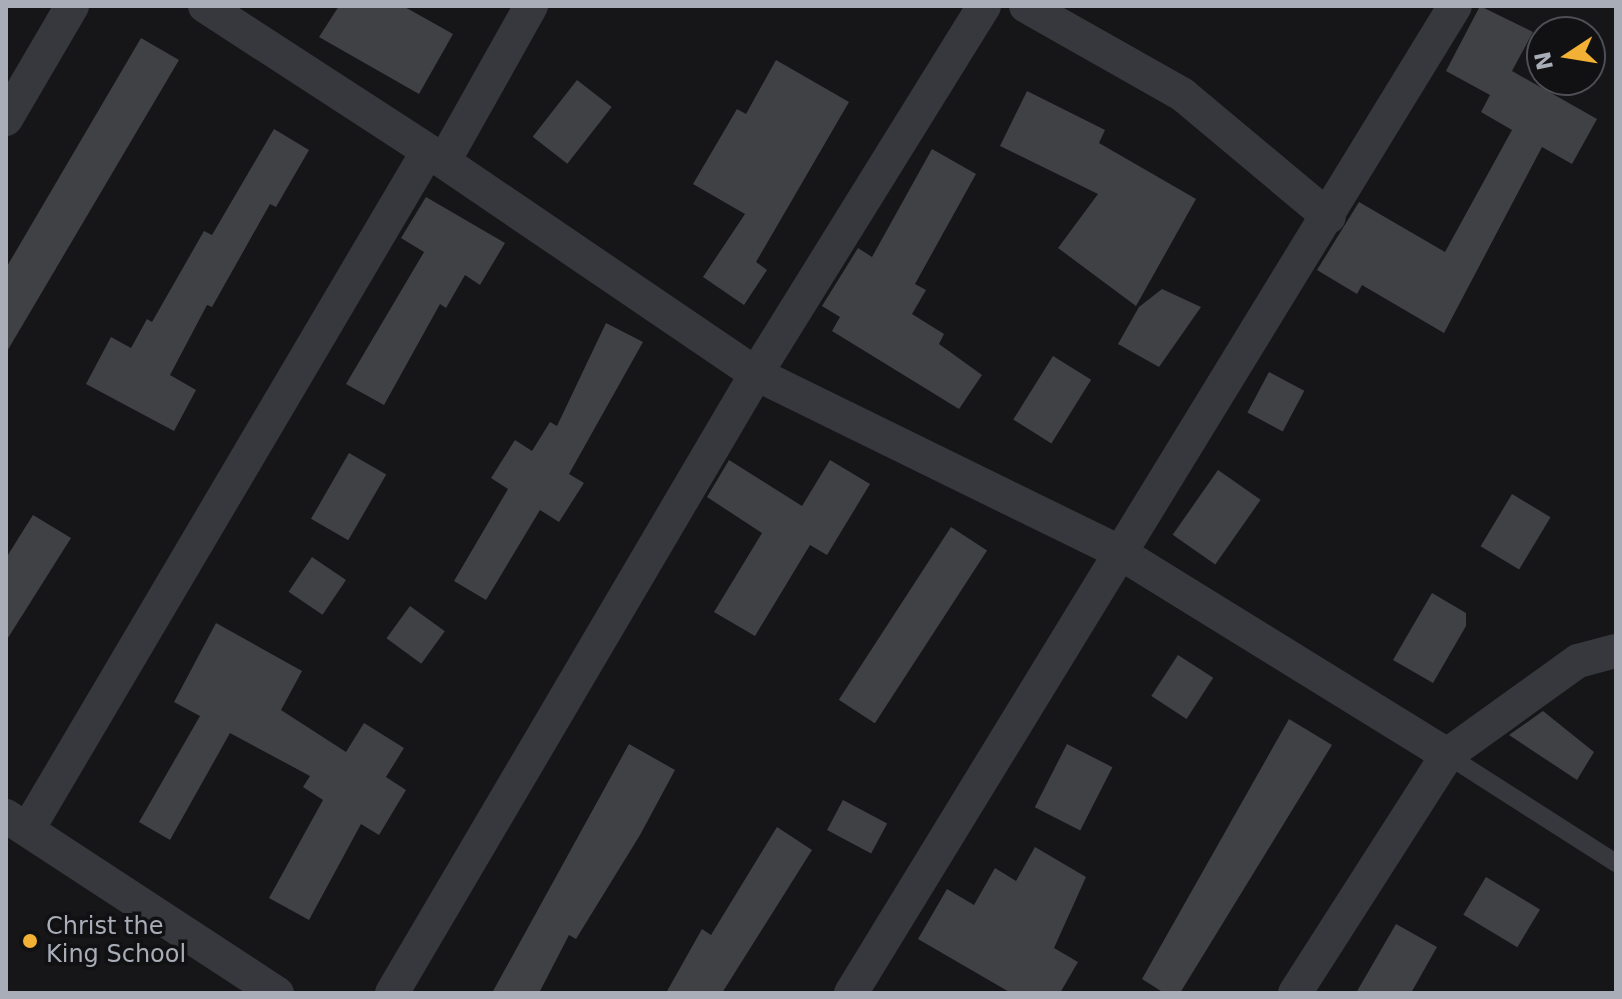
<!DOCTYPE html>
<style>
body{margin:0}
#map{position:relative;width:1622px;height:999px;overflow:hidden;background:#161618;font-family:"DejaVu Sans",sans-serif}
div>[style]{position:absolute}
.building>*{inset:0;background:#404145;transform-origin:0 0}
.service>*{height:18px;margin:-9px;padding:0 9px;transform-origin:9px;border-radius:9px;background:#37383d}
.minor>*{height:34px;margin:-17px;padding:0 17px;transform-origin:17px;border-radius:17px;background:#37383d}
.dots>*{width:22px;height:22px;translate:-50% -50%;box-sizing:border-box;border:4px solid #111113;border-radius:50%}
span{translate:-50% -50%;white-space:nowrap;text-align:center;line-height:1.15;-webkit-text-stroke:7px #111113;paint-order:stroke}
.poi-label{font-size:24px;color:#a8adb8}
.left{translate:0 -50%;text-align:left}
.frame{position:absolute;inset:0;border:8px solid #a8adb8;pointer-events:none}
.north{position:absolute;left:1526px;top:16px;width:80px;height:80px;box-sizing:border-box;background:#111113;border:2px solid #4d4f55;border-radius:50%;rotate:258deg;font-size:22px;font-weight:700;line-height:32px;text-align:center;color:#a8adb8}
.north::after{content:'';display:block;margin:auto;width:28px;height:36px;background:#f2b134;clip-path:polygon(50% 0,100% 100%,50% 72%,0 100%)}
</style>
<div id="map">
<div class="building">
<i style="clip-path:polygon(339px 6px,403px 6px,453px 34px,419px 94px,319px 37px)"></i>
<i style="clip-path:polygon(1480px 6px,1533px 32px,1512px 71px,1597px 119px,1572px 164px,1542px 147px,1444px 333px,1362px 285px,1357px 294px,1317px 270px,1359px 202px,1445px 252px,1512px 130px,1481px 112px,1490px 95px,1446px 71px)"></i>
<i style="clip-path:polygon(141px 38px,179px 60px,6px 353px,6px 268px)"></i>
<i style="clip-path:polygon(776px 60px,849px 102px,756px 262px,767px 270px,744px 305px,703px 277px,745px 214px,693px 184px,737px 109px,746px 114px)"></i>
<i style="left:577px;top:80px;width:44px;height:72px;rotate:38deg"></i>
<i style="clip-path:polygon(1027px 91px,1105px 130px,1099px 143px,1196px 199px,1136px 306px,1058px 248px,1098px 194px,1000px 146px)"></i>
<i style="clip-path:polygon(274px 129px,309px 150px,276px 207px,270px 204px,212px 307px,207px 305px,170px 375px,196px 390px,174px 431px,86px 384px,111px 337px,131px 348px,147px 319px,152px 322px,204px 231px,212px 235px)"></i>
<i style="clip-path:polygon(932px 149px,976px 174px,915px 284px,926px 290px,912px 314px,944px 334px,939px 344px,982px 375px,959px 409px,832px 331px,840px 317px,822px 306px,858px 248px,872px 257px)"></i>
<i style="clip-path:polygon(426px 197px,505px 243px,480px 285px,465px 275px,446px 308px,440px 304px,384px 405px,346px 384px,424px 252px,401px 238px)"></i>
<i style="clip-path:polygon(1162px 289px,1201px 307px,1159px 367px,1118px 344px,1139px 307px)"></i>
<i style="clip-path:polygon(606px 323px,643px 342px,569px 474px,584px 483px,559px 522px,540px 510px,486px 600px,454px 581px,508px 489px,491px 478px,515px 440px,532px 451px,550px 422px,557px 426px)"></i>
<i style="left:1053px;top:356px;width:45px;height:75px;rotate:32deg"></i>
<i style="left:1269px;top:372px;width:40px;height:46px;rotate:28deg"></i>
<i style="left:349px;top:453px;width:43px;height:76px;rotate:30deg"></i>
<i style="clip-path:polygon(729px 460px,802px 506px,830px 460px,870px 484px,827px 555px,810px 545px,755px 636px,714px 612px,762px 533px,707px 497px)"></i>
<i style="left:1218px;top:470px;width:52px;height:79px;rotate:35deg"></i>
<i style="left:1512px;top:494px;width:45px;height:61px;rotate:31deg"></i>
<i style="clip-path:polygon(33px 515px,71px 538px,6px 641px,6px 558px)"></i>
<i style="left:951px;top:527px;width:43px;height:206px;rotate:33deg"></i>
<i style="left:312px;top:557px;width:41px;height:42px;rotate:34deg"></i>
<i style="clip-path:polygon(1432px 593px,1466px 613px,1466px 626px,1433px 683px,1393px 660px)"></i>
<i style="left:410px;top:606px;width:43px;height:40px;rotate:36deg"></i>
<i style="clip-path:polygon(216px 623px,302px 671px,281px 710px,346px 752px,364px 723px,404px 748px,386px 777px,406px 790px,379px 835px,361px 824px,309px 920px,269px 898px,323px 800px,303px 787px,310px 776px,230px 733px,170px 840px,139px 822px,200px 716px,174px 702px)"></i>
<i style="left:1178px;top:655px;width:42px;height:49px;rotate:33deg"></i>
<i style="clip-path:polygon(1543px 711px,1594px 752px,1577px 780px,1509px 735px)"></i>
<i style="clip-path:polygon(1289px 719px,1332px 745px,1180px 993px,1164px 993px,1142px 979px)"></i>
<i style="clip-path:polygon(629px 744px,675px 770px,640px 835px,576px 939px,569px 935px,539px 993px,492px 993px)"></i>
<i style="left:1067px;top:744px;width:51px;height:71px;rotate:27deg"></i>
<i style="left:843px;top:800px;width:50px;height:34px;rotate:28deg"></i>
<i style="clip-path:polygon(777px 827px,812px 850px,722px 993px,666px 993px,702px 929px,711px 935px)"></i>
<i style="clip-path:polygon(1035px 847px,1086px 877px,1054px 948px,1078px 962px,1060px 993px,1011px 993px,918px 939px,947px 889px,974px 905px,995px 868px,1016px 881px)"></i>
<i style="left:1486px;top:877px;width:63px;height:44px;rotate:31deg"></i>
<i style="clip-path:polygon(1396px 924px,1437px 947px,1411px 993px,1356px 993px)"></i>
</div>
<div class="service">
<i style="left:1447px;top:755px;width:201px;rotate:32.6deg"></i>
</div>
<div class="minor">
<i style="left:205px;top:6px;width:266px;rotate:33deg"></i>
<i style="left:984px;top:6px;width:433px;rotate:121.8deg"></i>
<i style="left:756px;top:374px;width:402px;rotate:26.1deg"></i>
<i style="left:1117px;top:551px;width:388px;rotate:31.7deg"></i>
<i style="left:1026px;top:6px;width:180px;rotate:29.5deg"></i>
<i style="left:1183px;top:95px;width:190px;rotate:39.9deg"></i>
<i style="left:6px;top:119px;width:131px;rotate:-59.7deg"></i>
<i style="left:444px;top:161px;width:178px;rotate:-60.7deg"></i>
<i style="left:6px;top:816px;width:324px;rotate:33.2deg"></i>
<i style="left:28px;top:829px;width:787px;rotate:-59.46deg"></i>
<i style="left:428px;top:151px;width:397px;rotate:34.2deg"></i>
<i style="left:756px;top:374px;width:718px;rotate:120.46deg"></i>
<i style="left:851px;top:993px;width:1157px;rotate:-58.54deg"></i>
<i style="left:1295px;top:993px;width:282px;rotate:-57.4deg"></i>
<i style="left:1447px;top:755px;width:161px;rotate:-35.7deg"></i>
<i style="left:1578px;top:661px;width:39px;rotate:-15deg"></i>
</div>
<div class="dots">
<i style="left:30px;top:941px;background:#f2b134"></i>
</div>
<div class="poi-label">
<span class="left" style="left:46px;top:941px">Christ the<br>King School</span>
</div>
<div class="frame"></div>
<div class="north">N</div>
</div>
